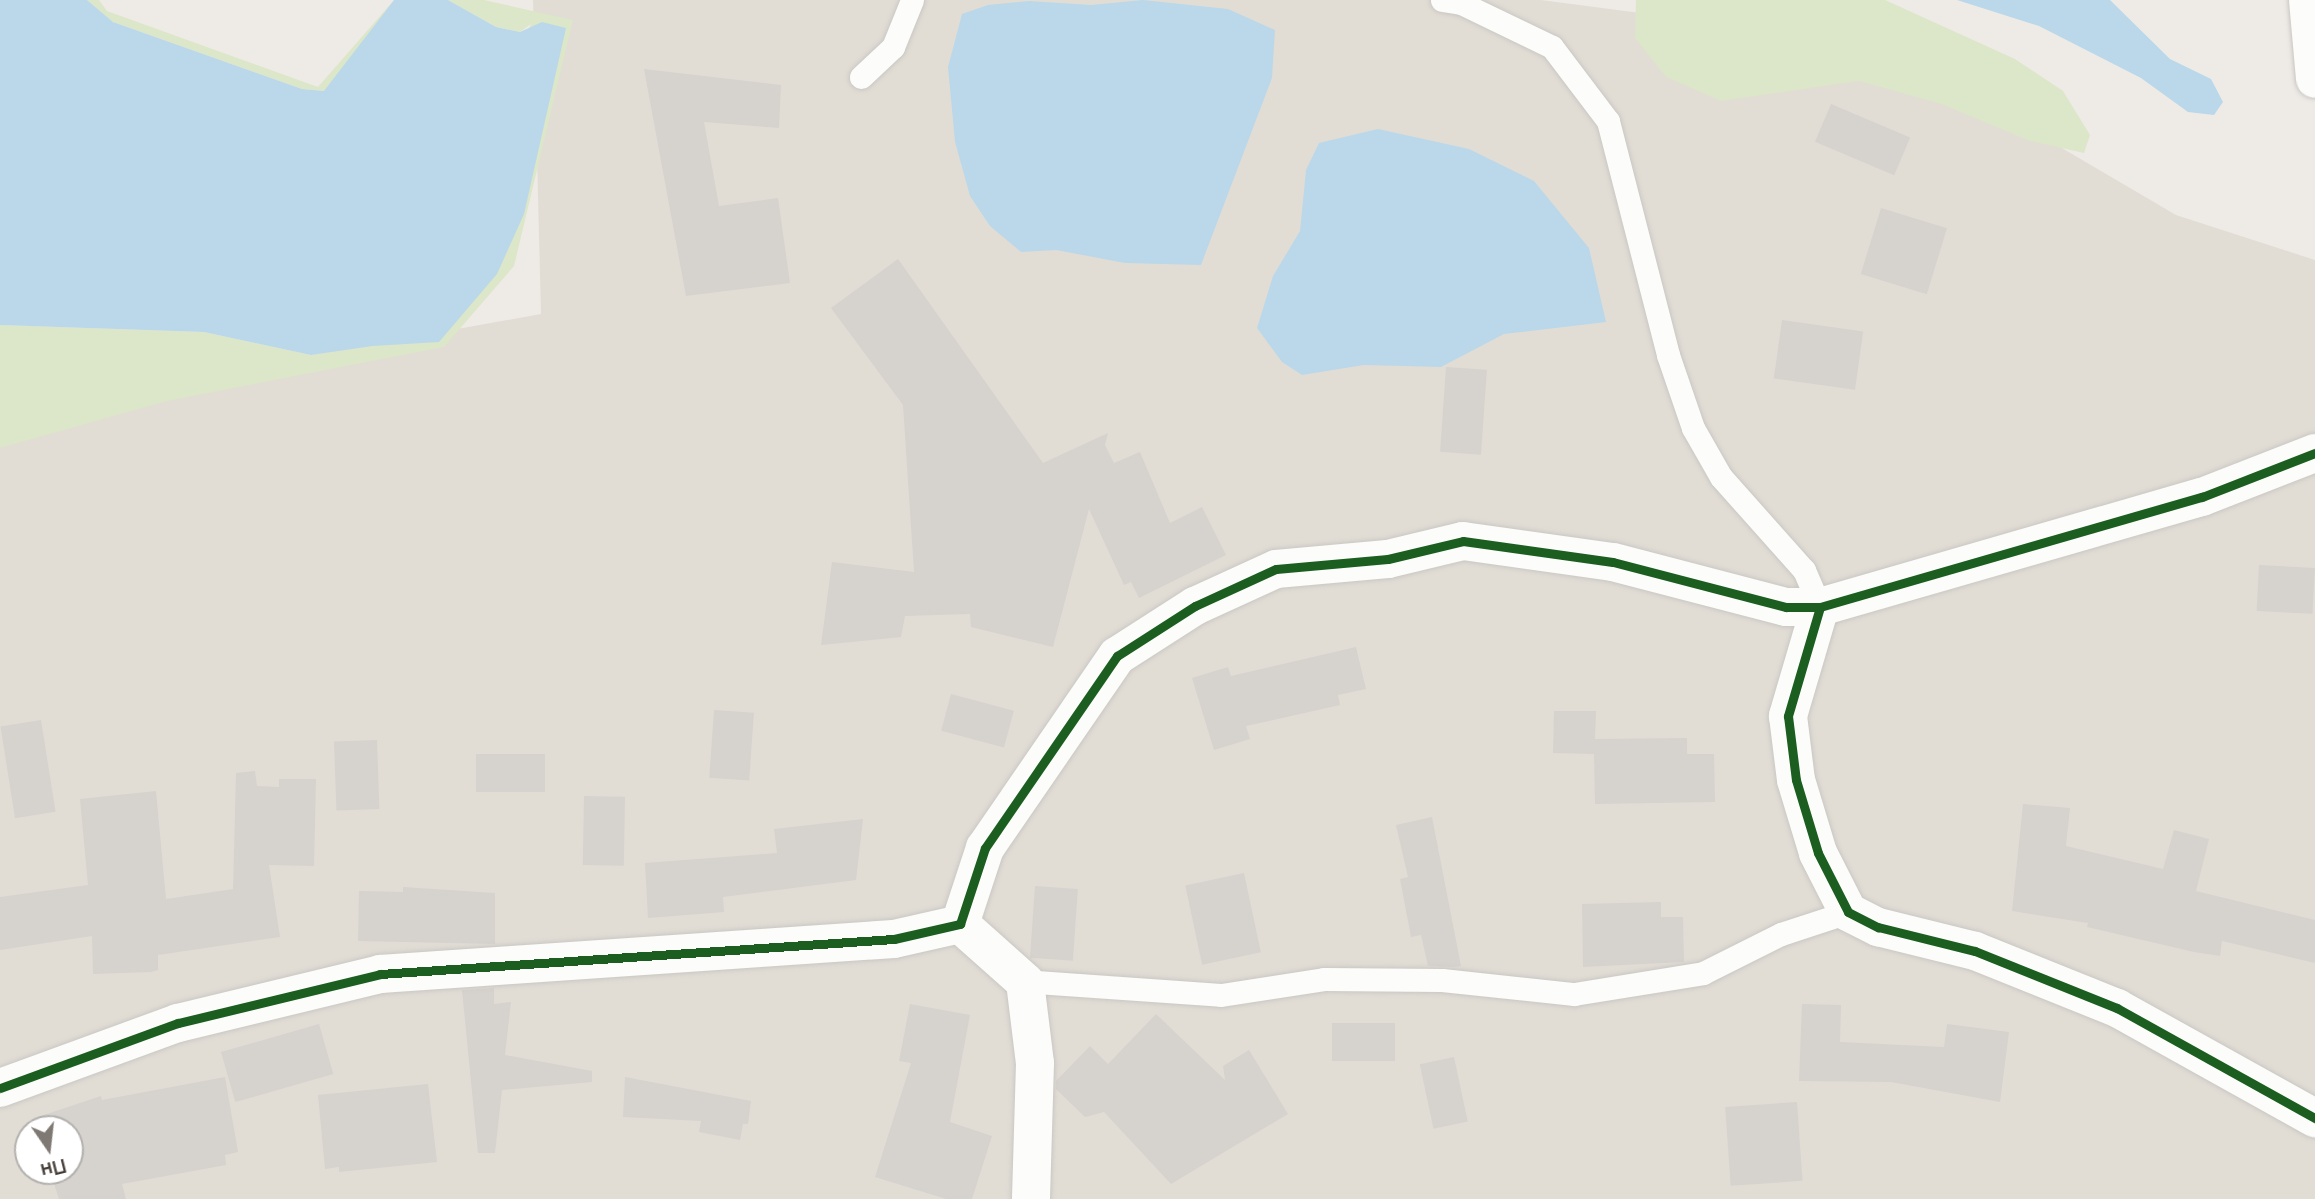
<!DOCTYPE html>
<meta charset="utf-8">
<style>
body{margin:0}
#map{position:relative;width:2315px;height:1199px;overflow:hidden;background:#eeebe7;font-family:Manrope,sans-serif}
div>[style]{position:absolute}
.residential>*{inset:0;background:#e1ddd5}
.green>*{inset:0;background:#dce6c8}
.water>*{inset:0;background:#bad8e9}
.building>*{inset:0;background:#d6d2ce;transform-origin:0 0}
.roads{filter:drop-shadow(0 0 2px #cac7c3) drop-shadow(0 0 2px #cac7c3)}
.service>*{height:23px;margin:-11.5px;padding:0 11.5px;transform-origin:11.5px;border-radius:11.5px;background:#fcfcfb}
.minor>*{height:38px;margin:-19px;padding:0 19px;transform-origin:19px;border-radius:19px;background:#fcfcfb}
.cycleway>*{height:9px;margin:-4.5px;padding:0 4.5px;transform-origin:4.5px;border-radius:4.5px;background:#1b5e20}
span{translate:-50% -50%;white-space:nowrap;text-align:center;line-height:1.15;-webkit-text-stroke:6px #fff;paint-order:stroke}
.north{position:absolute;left:14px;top:1115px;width:70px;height:70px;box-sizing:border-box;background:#fff;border:2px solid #b3b1ae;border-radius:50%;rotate:166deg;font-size:19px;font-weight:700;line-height:28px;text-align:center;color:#423c35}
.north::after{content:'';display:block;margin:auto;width:24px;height:32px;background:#7e7973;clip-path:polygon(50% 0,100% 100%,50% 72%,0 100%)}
</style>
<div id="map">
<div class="residential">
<i style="clip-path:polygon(evenodd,533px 0,1541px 0,1886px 45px,2176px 215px,2315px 260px,2315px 1199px,0 1199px,0 411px,541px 314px,533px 0,28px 1129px,70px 1129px,70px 1171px,28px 1171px,28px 1129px)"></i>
</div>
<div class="green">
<i style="clip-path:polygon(87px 0,99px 0,107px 11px,318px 87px,394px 0,325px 91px,302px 89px,113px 22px)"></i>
<i style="clip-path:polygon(448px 0,484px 0,573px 20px,514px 266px,444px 347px,167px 401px,0 448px,0 325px,204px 332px,311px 355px,372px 346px,531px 24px,520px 32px,496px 27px)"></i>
<i style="clip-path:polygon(1636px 0,1885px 0,2015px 59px,2063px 91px,2090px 135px,2084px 153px,2030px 141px,1941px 104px,1859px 81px,1721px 101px,1666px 77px,1635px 38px)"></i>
</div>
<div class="water">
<i style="clip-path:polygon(0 0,87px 0,113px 22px,302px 89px,324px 91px,394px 0,448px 0,496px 27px,520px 32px,542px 22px,566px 28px,524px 214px,497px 274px,439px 342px,372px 346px,311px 355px,204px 332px,0 325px)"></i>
<i style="clip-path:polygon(1143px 0,1228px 9px,1275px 30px,1272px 78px,1201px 265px,1125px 263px,1056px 250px,1021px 252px,990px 226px,970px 196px,955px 142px,948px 67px,962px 14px,988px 5px,1029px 1px,1091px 5px)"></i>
<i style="clip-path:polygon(1957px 0,2110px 0,2170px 59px,2211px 79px,2223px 102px,2214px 115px,2188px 112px,2141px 78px,2039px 26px)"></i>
<i style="clip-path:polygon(1378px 129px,1469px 149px,1534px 181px,1589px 248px,1606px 322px,1504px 334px,1441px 367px,1364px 365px,1302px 375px,1282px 362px,1257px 328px,1273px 276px,1300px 231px,1306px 170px,1319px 143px)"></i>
</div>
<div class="building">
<i style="clip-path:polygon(644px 69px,781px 85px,779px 128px,704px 122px,719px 206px,778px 198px,790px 283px,686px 296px)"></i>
<i style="left:1831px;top:104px;width:86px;height:41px;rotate:23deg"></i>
<i style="left:1881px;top:208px;width:69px;height:69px;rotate:17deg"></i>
<i style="clip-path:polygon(898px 259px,1043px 463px,1108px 433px,1105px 445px,1114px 463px,1140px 452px,1170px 523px,1202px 507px,1226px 555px,1139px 598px,1131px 582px,1124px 585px,1089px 509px,1053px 647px,971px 627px,970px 614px,905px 616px,901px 637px,821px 645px,832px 562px,914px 572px,903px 405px,831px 308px)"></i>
<i style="left:1782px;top:320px;width:82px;height:59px;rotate:8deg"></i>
<i style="left:1446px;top:367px;width:41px;height:85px;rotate:4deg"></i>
<i style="left:2259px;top:565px;width:56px;height:46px;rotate:3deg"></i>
<i style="clip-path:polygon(1356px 647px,1366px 689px,1338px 695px,1340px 705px,1246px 726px,1250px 739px,1214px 750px,1192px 678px,1228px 667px,1231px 676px)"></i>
<i style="left:951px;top:694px;width:65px;height:38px;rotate:15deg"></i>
<i style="left:714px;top:710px;width:40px;height:68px;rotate:4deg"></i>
<i style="clip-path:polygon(1554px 711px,1596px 711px,1595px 739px,1687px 738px,1687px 754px,1714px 754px,1715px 802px,1595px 804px,1594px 754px,1553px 753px)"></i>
<i style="left:41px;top:720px;width:93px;height:41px;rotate:81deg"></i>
<i style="left:377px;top:740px;width:69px;height:43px;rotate:88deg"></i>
<i style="left:545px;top:754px;width:38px;height:69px;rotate:90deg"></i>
<i style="clip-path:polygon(255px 771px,257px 786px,279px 787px,279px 779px,316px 779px,314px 866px,269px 865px,280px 937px,158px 955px,158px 970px,151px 972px,93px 974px,92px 936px,0 950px,0 897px,88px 885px,80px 799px,156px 791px,166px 899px,233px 889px,236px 773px)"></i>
<i style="left:584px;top:796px;width:41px;height:69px;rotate:1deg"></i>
<i style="clip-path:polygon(2023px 804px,2070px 808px,2066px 846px,2163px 869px,2174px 830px,2209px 839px,2196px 891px,2315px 920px,2315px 963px,2222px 941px,2220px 956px,2194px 952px,2087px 927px,2088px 923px,2012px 911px)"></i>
<i style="clip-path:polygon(1432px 817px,1461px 966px,1456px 967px,1428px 966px,1421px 935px,1411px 937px,1400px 879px,1408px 877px,1396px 825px)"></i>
<i style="clip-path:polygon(863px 819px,856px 880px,723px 897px,724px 912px,648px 918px,645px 863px,777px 853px,774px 829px)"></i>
<i style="left:1244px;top:873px;width:81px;height:60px;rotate:78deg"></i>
<i style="left:1035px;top:886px;width:43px;height:72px;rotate:4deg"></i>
<i style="clip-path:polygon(403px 887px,495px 893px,495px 944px,358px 941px,359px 891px,403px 892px)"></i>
<i style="clip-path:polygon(1661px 902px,1661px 917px,1683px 917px,1684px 962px,1583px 967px,1582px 904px)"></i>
<i style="clip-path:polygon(494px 988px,494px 1004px,511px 1002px,505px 1055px,592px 1071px,592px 1082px,502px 1090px,495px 1153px,478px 1153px,462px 990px)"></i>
<i style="clip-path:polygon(910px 1004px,970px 1015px,950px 1122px,992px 1136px,972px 1199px,946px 1199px,875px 1177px,911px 1063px,899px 1061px)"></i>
<i style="clip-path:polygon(1802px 1004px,1841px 1005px,1840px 1042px,1944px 1047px,1947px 1024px,2009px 1032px,2000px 1102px,1891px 1082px,1799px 1081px)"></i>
<i style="clip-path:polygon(1156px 1014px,1225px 1080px,1223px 1066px,1249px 1050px,1288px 1114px,1171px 1184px,1104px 1112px,1085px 1117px,1056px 1089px,1056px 1081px,1090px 1046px,1108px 1064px)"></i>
<i style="left:1332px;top:1023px;width:63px;height:38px"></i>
<i style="left:319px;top:1024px;width:52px;height:102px;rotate:74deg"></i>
<i style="left:1454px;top:1057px;width:66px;height:35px;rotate:78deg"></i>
<i style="clip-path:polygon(225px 1077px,238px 1152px,225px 1155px,226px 1165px,122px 1184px,126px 1199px,59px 1199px,50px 1171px,70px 1171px,70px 1129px,36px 1129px,32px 1119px,101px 1096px,102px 1100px)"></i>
<i style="clip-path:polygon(625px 1077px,751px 1101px,748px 1124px,743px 1124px,740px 1140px,699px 1132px,701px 1121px,623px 1117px)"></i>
<i style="clip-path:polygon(428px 1084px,437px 1162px,339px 1172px,339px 1167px,325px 1169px,318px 1095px)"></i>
<i style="left:1797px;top:1102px;width:79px;height:72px;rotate:86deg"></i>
</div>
<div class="roads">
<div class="service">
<i style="left:1442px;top:0;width:19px;rotate:9deg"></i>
<i style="left:1461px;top:3px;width:101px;rotate:25.8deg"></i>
<i style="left:1552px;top:47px;width:93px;rotate:52.9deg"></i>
<i style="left:1608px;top:121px;width:242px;rotate:75.6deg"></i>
<i style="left:1668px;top:355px;width:77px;rotate:71.1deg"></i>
<i style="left:1693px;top:428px;width:56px;rotate:60.3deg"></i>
<i style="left:1721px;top:477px;width:125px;rotate:48.3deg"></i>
<i style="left:1804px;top:570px;width:40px;rotate:66.6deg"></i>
<i style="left:861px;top:77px;width:44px;rotate:-43.2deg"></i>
<i style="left:893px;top:47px;width:51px;rotate:-68deg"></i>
<i style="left:1022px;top:981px;width:199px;rotate:4deg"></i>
<i style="left:1221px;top:995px;width:104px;rotate:-8.8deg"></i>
<i style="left:1324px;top:979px;width:118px;rotate:0.5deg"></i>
<i style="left:1442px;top:980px;width:133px;rotate:6.1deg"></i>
<i style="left:1574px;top:994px;width:131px;rotate:-9.2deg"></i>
<i style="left:1703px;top:973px;width:87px;rotate:-26.6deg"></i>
<i style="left:1781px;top:934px;width:71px;rotate:-18.2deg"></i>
</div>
<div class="minor">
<i style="left:2308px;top:0;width:79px;rotate:84.9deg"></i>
<i style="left:1820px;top:607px;width:114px;rotate:106.4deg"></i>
<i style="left:1788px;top:716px;width:64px;rotate:82.9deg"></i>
<i style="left:1796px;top:780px;width:76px;rotate:73.2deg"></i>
<i style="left:1818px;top:853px;width:66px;rotate:63deg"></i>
<i style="left:1848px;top:912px;width:34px;rotate:27deg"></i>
<i style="left:1878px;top:927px;width:100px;rotate:13.9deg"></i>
<i style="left:1975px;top:951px;width:153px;rotate:21.9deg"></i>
<i style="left:2117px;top:1008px;width:227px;rotate:29.1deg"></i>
<i style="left:960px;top:924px;width:87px;rotate:41.7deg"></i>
<i style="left:1025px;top:982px;width:82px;rotate:83deg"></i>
<i style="left:1035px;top:1063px;width:136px;rotate:91.7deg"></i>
<i style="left:0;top:1088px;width:189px;rotate:-20.1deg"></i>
<i style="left:178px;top:1023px;width:208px;rotate:-13.6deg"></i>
<i style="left:380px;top:974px;width:515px;rotate:-3.9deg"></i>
<i style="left:894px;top:939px;width:68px;rotate:-12.8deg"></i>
<i style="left:960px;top:924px;width:80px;rotate:-71.8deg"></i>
<i style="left:985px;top:848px;width:233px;rotate:-55.5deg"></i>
<i style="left:1117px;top:656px;width:93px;rotate:-32.7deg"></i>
<i style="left:1195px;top:606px;width:89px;rotate:-24.6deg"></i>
<i style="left:1276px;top:569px;width:112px;rotate:-5.1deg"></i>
<i style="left:1388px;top:559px;width:77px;rotate:-13.5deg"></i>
<i style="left:1463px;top:541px;width:151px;rotate:8deg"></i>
<i style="left:1613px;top:562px;width:179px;rotate:14.6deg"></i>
<i style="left:1786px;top:607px;width:34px"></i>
<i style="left:1820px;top:607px;width:398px;rotate:-16.1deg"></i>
<i style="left:2202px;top:497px;width:121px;rotate:-21.3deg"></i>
</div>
</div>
<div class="cycleway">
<i style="left:1820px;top:607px;width:114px;rotate:106.4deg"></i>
<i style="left:1788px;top:716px;width:64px;rotate:82.9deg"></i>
<i style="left:1796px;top:780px;width:76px;rotate:73.2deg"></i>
<i style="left:1818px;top:853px;width:66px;rotate:63deg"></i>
<i style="left:1848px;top:912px;width:34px;rotate:27deg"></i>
<i style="left:1878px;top:927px;width:100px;rotate:13.9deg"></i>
<i style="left:1975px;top:951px;width:153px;rotate:21.9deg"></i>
<i style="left:2117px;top:1008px;width:227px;rotate:29.1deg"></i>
<i style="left:0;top:1088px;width:189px;rotate:-20.1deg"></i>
<i style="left:178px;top:1023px;width:208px;rotate:-13.6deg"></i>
<i style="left:380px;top:974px;width:515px;rotate:-3.9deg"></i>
<i style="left:894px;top:939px;width:68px;rotate:-12.8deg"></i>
<i style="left:960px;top:924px;width:80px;rotate:-71.8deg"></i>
<i style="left:985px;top:848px;width:233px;rotate:-55.5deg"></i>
<i style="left:1117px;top:656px;width:93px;rotate:-32.7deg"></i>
<i style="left:1195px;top:606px;width:89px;rotate:-24.6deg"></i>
<i style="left:1276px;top:569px;width:112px;rotate:-5.1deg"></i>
<i style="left:1388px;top:559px;width:77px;rotate:-13.5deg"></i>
<i style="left:1463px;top:541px;width:151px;rotate:8deg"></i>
<i style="left:1613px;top:562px;width:179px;rotate:14.6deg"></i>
<i style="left:1786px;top:607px;width:34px"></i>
<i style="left:1820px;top:607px;width:398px;rotate:-16.1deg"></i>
<i style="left:2202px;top:497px;width:121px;rotate:-21.3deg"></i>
</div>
<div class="north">Пн</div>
</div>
